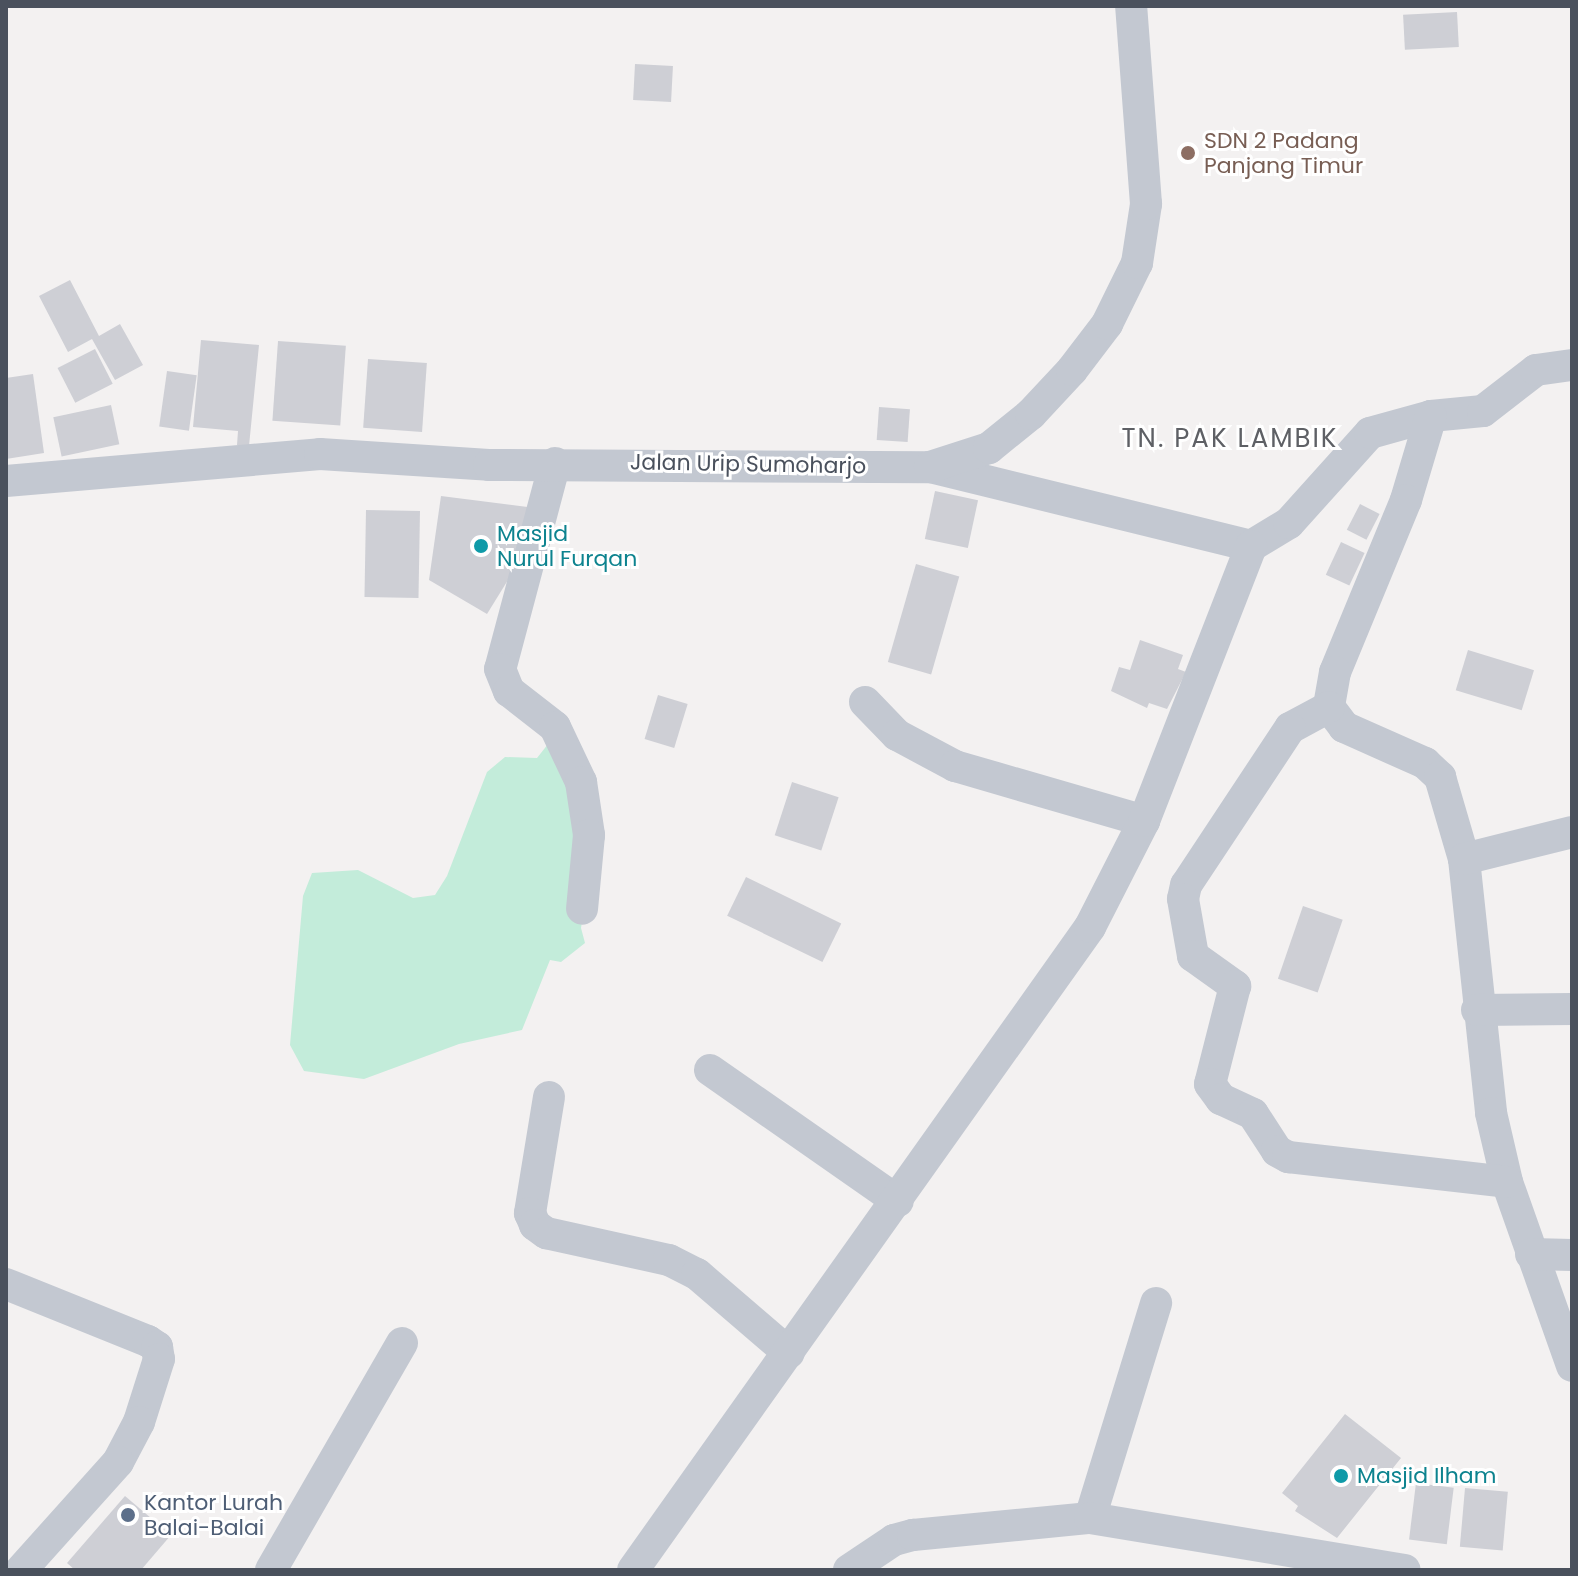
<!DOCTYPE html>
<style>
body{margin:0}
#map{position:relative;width:1578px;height:1576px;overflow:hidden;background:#f3f1f1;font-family:Poppins,sans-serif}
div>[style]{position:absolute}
.green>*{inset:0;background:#c3ecda}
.building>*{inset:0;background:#cecfd5;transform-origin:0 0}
.street>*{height:32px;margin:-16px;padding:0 16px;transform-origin:16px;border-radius:16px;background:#c3c8d1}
.dots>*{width:22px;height:22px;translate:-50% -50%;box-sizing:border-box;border:4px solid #fff;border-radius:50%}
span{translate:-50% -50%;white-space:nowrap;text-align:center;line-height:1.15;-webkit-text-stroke:6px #fff;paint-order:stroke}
.education-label{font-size:22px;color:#785e54}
.left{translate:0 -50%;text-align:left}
.street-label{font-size:22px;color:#4a515d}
.culture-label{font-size:22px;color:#0d838f}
.service-label{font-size:22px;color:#4e5e75}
.quarter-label{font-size:26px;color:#5e6065;letter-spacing:2px}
.frame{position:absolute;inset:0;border:8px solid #4a515d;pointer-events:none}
</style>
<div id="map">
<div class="green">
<i style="clip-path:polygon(556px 734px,593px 849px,581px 928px,585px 943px,561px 962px,550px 960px,522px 1030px,459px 1044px,364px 1079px,304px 1071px,290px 1045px,303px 896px,312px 873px,358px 870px,413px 898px,435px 895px,447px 876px,487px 772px,505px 757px,537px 758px)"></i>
</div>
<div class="building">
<i style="left:1457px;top:12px;width:35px;height:54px;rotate:87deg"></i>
<i style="left:635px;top:64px;width:38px;height:36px;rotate:3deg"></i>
<i style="clip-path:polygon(70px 280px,99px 336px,120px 324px,143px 365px,115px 380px,92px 339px,68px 352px,39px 296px)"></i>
<i style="clip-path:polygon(201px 340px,259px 345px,249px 446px,237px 445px,238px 431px,193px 427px)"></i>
<i style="left:278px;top:341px;width:68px;height:80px;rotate:4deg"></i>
<i style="left:95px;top:349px;width:39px;height:42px;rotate:63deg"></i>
<i style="left:368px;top:359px;width:59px;height:69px;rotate:4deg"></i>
<i style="left:167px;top:371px;width:30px;height:56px;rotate:8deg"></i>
<i style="clip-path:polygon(33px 374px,44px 453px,6px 459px,6px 378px)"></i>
<i style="left:111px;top:405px;width:40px;height:59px;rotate:78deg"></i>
<i style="left:879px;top:407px;width:31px;height:33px;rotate:4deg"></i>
<i style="left:935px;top:491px;width:44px;height:49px;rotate:12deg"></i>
<i style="clip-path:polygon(441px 496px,551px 510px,487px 614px,429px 580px)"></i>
<i style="left:1360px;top:504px;width:22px;height:29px;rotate:27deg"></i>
<i style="left:366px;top:510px;width:54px;height:87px;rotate:1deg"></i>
<i style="left:1341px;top:542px;width:26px;height:36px;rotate:25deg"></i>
<i style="left:916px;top:564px;width:45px;height:102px;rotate:16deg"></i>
<i style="clip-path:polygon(1140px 640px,1183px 655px,1178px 669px,1186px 672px,1167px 709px,1149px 703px,1147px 708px,1111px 691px,1119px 667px,1130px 670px)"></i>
<i style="left:1468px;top:650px;width:69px;height:42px;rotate:17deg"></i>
<i style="left:658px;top:695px;width:31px;height:46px;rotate:17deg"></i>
<i style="left:792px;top:782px;width:49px;height:56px;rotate:18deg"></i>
<i style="left:746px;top:877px;width:106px;height:43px;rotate:26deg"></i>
<i style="left:1303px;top:906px;width:42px;height:77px;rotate:19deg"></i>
<i style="clip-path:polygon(1345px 1414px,1401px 1458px,1337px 1538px,1295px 1511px,1298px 1506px,1282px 1493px)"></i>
<i style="left:1416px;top:1483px;width:38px;height:57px;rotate:7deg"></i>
<i style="left:1465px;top:1488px;width:43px;height:59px;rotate:5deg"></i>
<i style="clip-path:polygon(125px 1496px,171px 1535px,141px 1570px,75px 1570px,67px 1563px)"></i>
</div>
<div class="street">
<i style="left:1431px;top:416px;width:52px;rotate:-5.5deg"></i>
<i style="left:1483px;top:411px;width:67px;rotate:-37.7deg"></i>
<i style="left:1536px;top:370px;width:36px;rotate:-8deg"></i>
<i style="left:555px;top:463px;width:213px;rotate:104.9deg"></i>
<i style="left:500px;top:669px;width:24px;rotate:68deg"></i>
<i style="left:509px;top:691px;width:58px;rotate:38deg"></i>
<i style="left:555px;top:727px;width:61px;rotate:64.7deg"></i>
<i style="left:581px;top:782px;width:54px;rotate:81.4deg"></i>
<i style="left:589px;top:835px;width:74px;rotate:95.4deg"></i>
<i style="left:930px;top:467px;width:331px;rotate:13.8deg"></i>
<i style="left:1251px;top:546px;width:44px;rotate:-31.2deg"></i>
<i style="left:1289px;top:523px;width:121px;rotate:-48deg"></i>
<i style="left:1370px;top:433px;width:63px;rotate:-15.6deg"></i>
<i style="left:1431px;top:416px;width:88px;rotate:106.6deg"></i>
<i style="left:1406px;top:500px;width:186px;rotate:112.4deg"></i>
<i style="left:1335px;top:672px;width:36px;rotate:100deg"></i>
<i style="left:1329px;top:707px;width:25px;rotate:53deg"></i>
<i style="left:1344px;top:727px;width:89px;rotate:24deg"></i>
<i style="left:1425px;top:763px;width:21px;rotate:43deg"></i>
<i style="left:1440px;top:777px;width:85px;rotate:73.7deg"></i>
<i style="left:1464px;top:859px;width:255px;rotate:83.9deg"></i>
<i style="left:1491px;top:1113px;width:71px;rotate:76.9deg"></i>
<i style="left:1507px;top:1182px;width:195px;rotate:70.5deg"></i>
<i style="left:6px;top:481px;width:315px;rotate:-4.9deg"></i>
<i style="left:320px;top:454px;width:169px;rotate:3.7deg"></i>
<i style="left:489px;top:465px;width:441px;rotate:0.3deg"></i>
<i style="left:930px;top:467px;width:62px;rotate:-17.9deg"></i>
<i style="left:989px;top:448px;width:54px;rotate:-39deg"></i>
<i style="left:1031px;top:414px;width:60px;rotate:-47deg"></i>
<i style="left:1072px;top:370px;width:58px;rotate:-52.7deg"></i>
<i style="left:1107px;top:324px;width:68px;rotate:-63.8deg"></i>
<i style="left:1137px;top:263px;width:60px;rotate:-81.3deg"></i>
<i style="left:1146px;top:204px;width:199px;rotate:-94.3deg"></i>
<i style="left:865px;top:702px;width:46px;rotate:45.9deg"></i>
<i style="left:897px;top:735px;width:66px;rotate:28.1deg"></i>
<i style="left:955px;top:766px;width:197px;rotate:16.2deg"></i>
<i style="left:1329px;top:707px;width:44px;rotate:151.7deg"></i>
<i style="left:1290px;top:728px;width:188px;rotate:123.5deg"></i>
<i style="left:1186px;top:885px;width:14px;rotate:102deg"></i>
<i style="left:1183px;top:899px;width:58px;rotate:80deg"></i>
<i style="left:1193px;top:956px;width:52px;rotate:35.5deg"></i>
<i style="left:1235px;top:986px;width:101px;rotate:104.3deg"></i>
<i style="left:1210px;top:1084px;width:19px;rotate:54deg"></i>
<i style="left:1221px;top:1099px;width:35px;rotate:25deg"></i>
<i style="left:1253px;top:1114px;width:44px;rotate:57deg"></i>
<i style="left:1277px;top:1151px;width:13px;rotate:29deg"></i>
<i style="left:1288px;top:1157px;width:220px;rotate:6.5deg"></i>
<i style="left:1464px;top:859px;width:111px;rotate:-14deg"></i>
<i style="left:1477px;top:1010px;width:95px;rotate:-0.6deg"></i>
<i style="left:710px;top:1070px;width:229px;rotate:34.9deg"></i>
<i style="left:549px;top:1097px;width:118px;rotate:99.3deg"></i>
<i style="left:530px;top:1213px;width:13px;rotate:67deg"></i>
<i style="left:535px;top:1225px;width:14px;rotate:36deg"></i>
<i style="left:546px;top:1233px;width:126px;rotate:12.4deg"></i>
<i style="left:669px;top:1260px;width:31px;rotate:27deg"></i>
<i style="left:697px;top:1274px;width:121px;rotate:40.7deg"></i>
<i style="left:1531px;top:1254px;width:41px;rotate:1.4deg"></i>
<i style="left:6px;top:1284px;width:153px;rotate:21.9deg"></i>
<i style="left:148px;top:1341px;width:11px;rotate:34deg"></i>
<i style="left:157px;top:1347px;width:12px;rotate:81deg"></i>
<i style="left:159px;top:1359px;width:66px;rotate:107.6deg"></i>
<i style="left:139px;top:1422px;width:45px;rotate:117.7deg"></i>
<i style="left:118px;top:1462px;width:145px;rotate:131.9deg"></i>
<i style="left:1090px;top:1518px;width:225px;rotate:-72.9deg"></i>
<i style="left:271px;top:1570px;width:262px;rotate:-60deg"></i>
<i style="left:633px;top:1570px;width:789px;rotate:-54.6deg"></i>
<i style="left:1090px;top:927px;width:119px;rotate:-63deg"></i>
<i style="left:1144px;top:821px;width:295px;rotate:-68.7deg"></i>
<i style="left:849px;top:1570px;width:54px;rotate:-33.7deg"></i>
<i style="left:894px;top:1540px;width:20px;rotate:-15deg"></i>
<i style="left:913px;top:1535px;width:178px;rotate:-5.5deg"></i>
<i style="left:1090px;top:1518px;width:319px;rotate:9.4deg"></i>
</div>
<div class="dots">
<i style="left:1188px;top:153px;background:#8d6e63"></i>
<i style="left:481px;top:546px;background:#0f9aa8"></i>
<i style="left:1341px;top:1476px;background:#0f9aa8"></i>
<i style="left:128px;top:1515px;background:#5c6f8a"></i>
</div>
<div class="education-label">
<span class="left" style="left:1204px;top:153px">SDN 2 Padang<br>Panjang Timur</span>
</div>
<div class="street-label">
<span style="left:748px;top:464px;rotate:1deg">Jalan Urip Sumoharjo</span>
</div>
<div class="culture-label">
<span class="left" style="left:497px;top:546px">Masjid<br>Nurul Furqan</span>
<span class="left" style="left:1357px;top:1476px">Masjid Ilham</span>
</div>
<div class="service-label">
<span class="left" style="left:144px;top:1515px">Kantor Lurah<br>Balai-Balai</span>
</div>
<div class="quarter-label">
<span style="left:1230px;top:439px">TN. PAK LAMBIK</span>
</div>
<div class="frame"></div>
</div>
